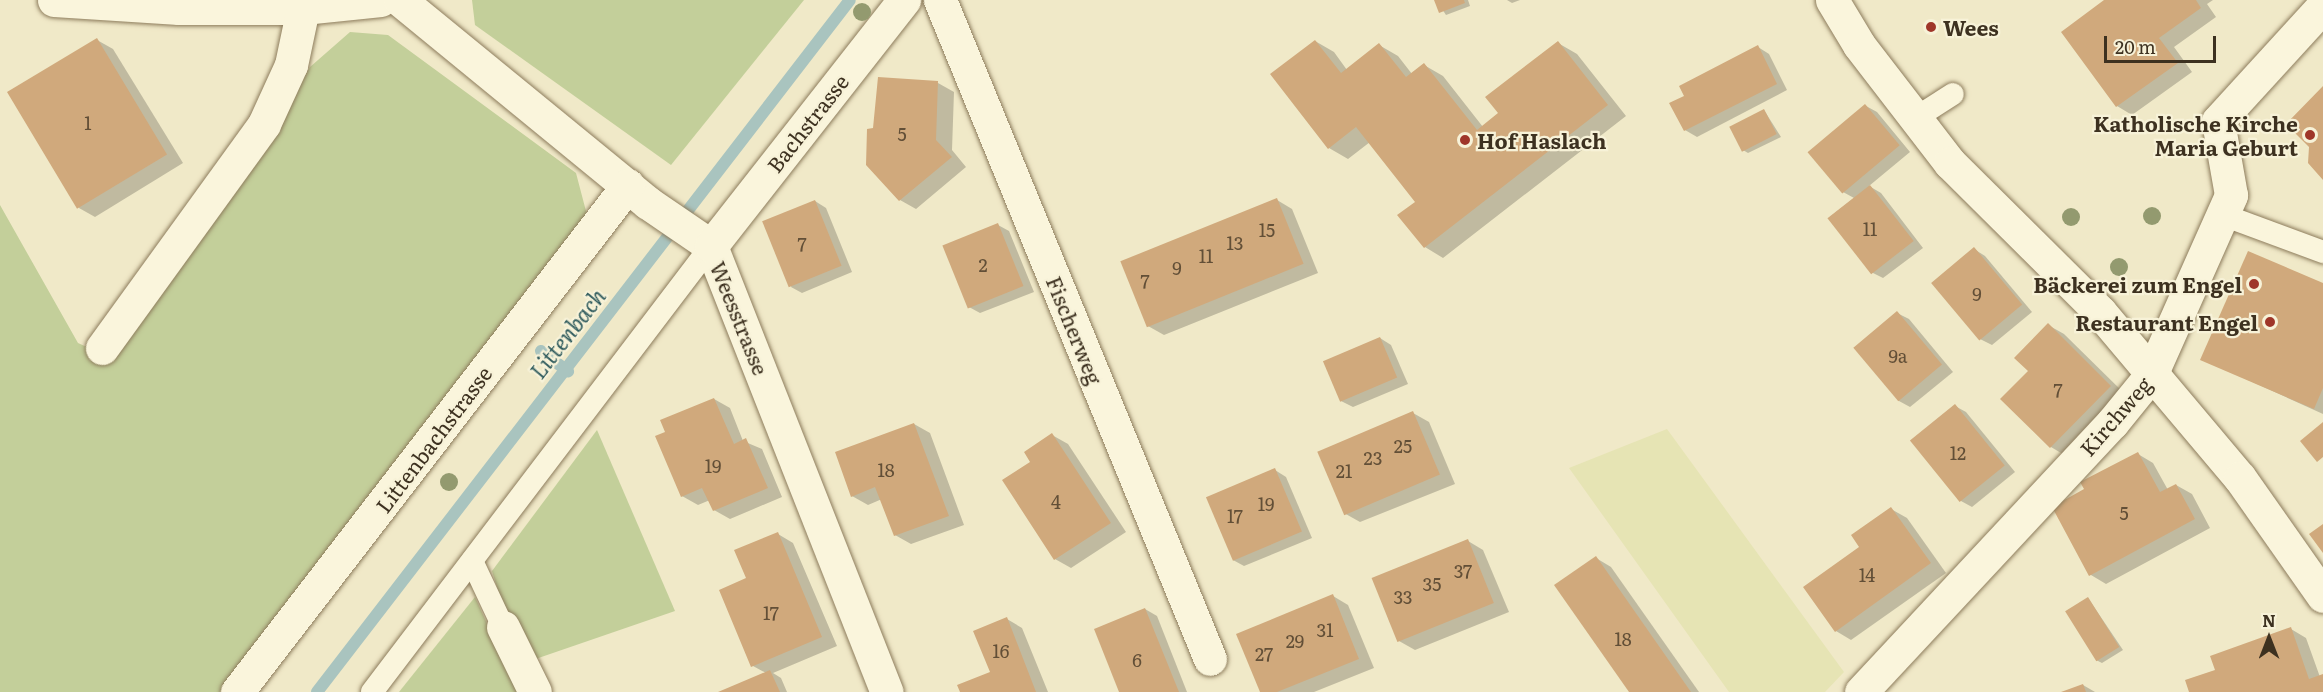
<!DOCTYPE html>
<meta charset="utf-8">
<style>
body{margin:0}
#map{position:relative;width:2323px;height:692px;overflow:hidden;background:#f0e9c8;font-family:Literata,serif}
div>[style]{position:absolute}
.farmland>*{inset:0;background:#e6e4b4}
.green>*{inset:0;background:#c3cf9a}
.shadow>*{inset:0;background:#0003}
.stream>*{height:12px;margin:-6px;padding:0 6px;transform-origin:6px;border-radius:6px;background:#a9c4bf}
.building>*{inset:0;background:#d0a97c;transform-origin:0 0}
.roads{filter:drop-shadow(0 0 2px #8d7c5c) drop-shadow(0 0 2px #8d7c5c)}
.service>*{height:22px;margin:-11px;padding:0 11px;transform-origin:11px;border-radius:11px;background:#faf5dc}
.minor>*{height:33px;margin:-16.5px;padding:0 16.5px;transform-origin:16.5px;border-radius:16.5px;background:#faf5dc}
.tertiary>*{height:33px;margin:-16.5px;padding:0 16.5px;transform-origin:16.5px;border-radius:16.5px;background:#faf5dc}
.trees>*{width:18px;height:18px;margin:-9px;border-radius:50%;background:#939a6f}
.dots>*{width:16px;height:16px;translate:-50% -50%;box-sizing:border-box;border:3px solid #f7f2d8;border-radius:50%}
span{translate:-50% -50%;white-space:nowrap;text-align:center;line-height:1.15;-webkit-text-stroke:4.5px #f7f2d8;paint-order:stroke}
.number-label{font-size:18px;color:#624f37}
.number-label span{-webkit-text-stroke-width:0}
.poi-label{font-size:21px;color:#3d3120;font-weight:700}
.left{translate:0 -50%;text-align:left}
.right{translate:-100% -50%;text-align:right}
.street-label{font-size:21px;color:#3d3120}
.water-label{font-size:22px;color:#2f5b5d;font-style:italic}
.north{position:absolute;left:2239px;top:608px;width:60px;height:60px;-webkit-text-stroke:4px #f7f2d8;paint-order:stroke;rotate:0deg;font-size:16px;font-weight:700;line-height:24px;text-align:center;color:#3d3120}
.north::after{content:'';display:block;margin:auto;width:21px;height:27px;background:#3d3120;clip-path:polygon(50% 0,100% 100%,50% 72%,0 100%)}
.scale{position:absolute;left:2104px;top:36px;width:112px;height:27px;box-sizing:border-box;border:3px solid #3d3120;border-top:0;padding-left:8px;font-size:18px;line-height:21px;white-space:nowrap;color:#3d3120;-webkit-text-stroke:4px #f7f2d8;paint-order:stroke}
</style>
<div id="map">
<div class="farmland">
<i style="clip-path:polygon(1667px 429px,1844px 672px,1825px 692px,1729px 692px,1569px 468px)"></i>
</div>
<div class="green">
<i style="clip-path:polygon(472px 0,804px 0,671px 165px,475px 25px)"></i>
<i style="clip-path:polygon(350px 32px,388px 35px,576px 173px,587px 215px,220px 692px,0 692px,0 205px,78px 343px,111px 358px,206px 227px,310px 67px)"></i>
<i style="clip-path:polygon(597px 430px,675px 611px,521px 664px,492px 571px)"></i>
<i style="clip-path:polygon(475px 597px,518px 692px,399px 692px)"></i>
</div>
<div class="shadow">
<i style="clip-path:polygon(1436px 0,1468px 0,1470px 6px,1446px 15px)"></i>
<i style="clip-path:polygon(1507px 0,1520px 0,1512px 3px)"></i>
<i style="clip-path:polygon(2107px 0,2213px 0,2207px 4px,2216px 17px,2174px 47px,2192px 72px,2132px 115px,2117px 106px)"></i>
<i style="clip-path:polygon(97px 40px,113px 49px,183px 163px,95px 217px,79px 208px)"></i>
<i style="clip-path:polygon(1315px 41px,1334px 52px,1347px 70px,1379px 45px,1398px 56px,1412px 74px,1424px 65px,1443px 76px,1483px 127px,1500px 113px,1558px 43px,1577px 54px,1626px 116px,1443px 258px,1425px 247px,1417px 202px,1370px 142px,1348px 159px,1329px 148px)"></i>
<i style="clip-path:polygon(1758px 47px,1769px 54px,1787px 90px,1697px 137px,1685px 130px,1686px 96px)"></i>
<i style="clip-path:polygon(879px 78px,938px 83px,954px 92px,952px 150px,966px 167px,916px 209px,900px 200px,875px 130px)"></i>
<i style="clip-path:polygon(1866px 106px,1877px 112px,1910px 152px,1869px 186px,1881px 193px,1923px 248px,1883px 278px,1871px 272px,1830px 217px,1854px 198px,1843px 192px)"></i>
<i style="clip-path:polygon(1764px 110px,1781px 137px,1748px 153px,1743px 150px)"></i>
<i style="clip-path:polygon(1277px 200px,1292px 209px,1318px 273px,1164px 335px,1148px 326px)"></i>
<i style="clip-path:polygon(815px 201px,826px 208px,852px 272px,802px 293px,791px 287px)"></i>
<i style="clip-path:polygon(998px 225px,1009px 231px,1034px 292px,980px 313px,969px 307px)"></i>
<i style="clip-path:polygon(1974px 249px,1985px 256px,2032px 312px,1992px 345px,1980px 339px)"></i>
<i style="clip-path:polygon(2323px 285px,2323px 414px,2202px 359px)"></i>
<i style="clip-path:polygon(1897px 313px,1909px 319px,1953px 372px,1910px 407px,1899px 401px)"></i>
<i style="clip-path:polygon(2048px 325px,2064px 334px,2126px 395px,2066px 456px,2051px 447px,2030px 371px)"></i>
<i style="clip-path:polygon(1380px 338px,1391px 345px,1408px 384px,1353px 407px,1341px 401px)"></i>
<i style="clip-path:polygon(714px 399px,730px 408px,743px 441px,762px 449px,782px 497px,730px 519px,714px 510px,710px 500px,698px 505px,682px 496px,667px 433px)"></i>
<i style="clip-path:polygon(1955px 406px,1966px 412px,2015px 472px,1972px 507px,1961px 501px)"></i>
<i style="clip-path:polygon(1413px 413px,1429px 422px,1455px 484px,1360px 522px,1344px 513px)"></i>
<i style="clip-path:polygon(914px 424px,930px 433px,964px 525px,911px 544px,895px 535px,882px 499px,868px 505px,852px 496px)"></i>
<i style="clip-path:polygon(1052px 435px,1068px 444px,1126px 532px,1071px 568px,1055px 559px,1033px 462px)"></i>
<i style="clip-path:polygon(2138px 454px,2153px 463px,2168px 490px,2176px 485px,2192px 494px,2210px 528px,2106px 584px,2091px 575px,2086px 490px)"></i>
<i style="clip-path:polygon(1275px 470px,1286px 477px,1312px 538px,1244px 566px,1233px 560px)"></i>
<i style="clip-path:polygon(1891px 509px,1907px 518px,1946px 573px,1851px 640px,1836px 631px,1862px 547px)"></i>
<i style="clip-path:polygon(778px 534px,793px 543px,837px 646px,773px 673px,781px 678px,787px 692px,722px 692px,766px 673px,753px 666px,748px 579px)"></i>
<i style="clip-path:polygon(1468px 541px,1483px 550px,1509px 612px,1415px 650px,1399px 641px)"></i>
<i style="clip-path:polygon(1596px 558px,1611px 567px,1699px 692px,1631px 692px)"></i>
<i style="clip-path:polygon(1333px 596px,1348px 605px,1374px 668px,1314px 692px,1261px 692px)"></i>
<i style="clip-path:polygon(2088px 598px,2123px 650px,2102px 663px,2096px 660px)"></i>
<i style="clip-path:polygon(1145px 609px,1157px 616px,1187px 692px,1121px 692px)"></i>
<i style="clip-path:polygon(1007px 619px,1022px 628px,1048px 692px,961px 692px,992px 673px)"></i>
<i style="clip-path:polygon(2291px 629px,2306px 638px,2320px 677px,2323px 676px,2323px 692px,2191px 692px,2217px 671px)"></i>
<i style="clip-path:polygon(2083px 685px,2095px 692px,2065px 692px)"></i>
</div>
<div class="stream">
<i style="left:541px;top:351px;width:34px;rotate:37deg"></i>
<i style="left:317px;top:692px;width:873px;rotate:-52.4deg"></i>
</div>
<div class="building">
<i style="clip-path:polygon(1434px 0,1464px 0,1465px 3px,1439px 13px)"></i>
<i style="clip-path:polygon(2104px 0,2196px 0,2201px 8px,2159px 38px,2178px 63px,2116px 107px,2061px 32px)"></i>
<i style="left:97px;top:38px;width:136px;height:105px;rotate:59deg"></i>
<i style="clip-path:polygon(1315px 40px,1341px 73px,1379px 43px,1406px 77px,1424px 63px,1477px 130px,1498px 113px,1485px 97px,1558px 41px,1608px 105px,1424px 248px,1397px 215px,1415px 202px,1356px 127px,1328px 149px,1270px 74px)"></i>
<i style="clip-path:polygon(1758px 45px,1777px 84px,1684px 131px,1669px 103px,1684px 96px,1679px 86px)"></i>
<i style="clip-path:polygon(878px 77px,938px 81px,936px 140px,952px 157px,899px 201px,866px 165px,867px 129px,873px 128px)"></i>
<i style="clip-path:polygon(2323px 86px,2323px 180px,2308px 163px,2309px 147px,2286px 124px)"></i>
<i style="left:1865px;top:104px;width:54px;height:75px;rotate:50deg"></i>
<i style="left:1764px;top:109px;width:28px;height:39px;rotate:63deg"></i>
<i style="left:1870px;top:185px;width:71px;height:54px;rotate:52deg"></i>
<i style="left:1277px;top:198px;width:71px;height:169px;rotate:68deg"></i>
<i style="left:815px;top:200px;width:71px;height:57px;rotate:68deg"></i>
<i style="left:998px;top:223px;width:68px;height:60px;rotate:68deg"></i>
<i style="left:1974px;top:247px;width:75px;height:56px;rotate:50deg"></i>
<i style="clip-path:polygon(2248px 251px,2323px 283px,2323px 388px,2314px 409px,2200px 360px)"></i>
<i style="left:1897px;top:311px;width:70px;height:57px;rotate:50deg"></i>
<i style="clip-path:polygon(2048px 323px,2111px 386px,2050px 448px,2000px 399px,2028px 371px,2014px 358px)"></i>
<i style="left:1380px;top:337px;width:44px;height:62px;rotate:67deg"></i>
<i style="clip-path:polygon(714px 398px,734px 444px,746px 438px,768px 488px,713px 511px,702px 488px,681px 497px,655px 436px,665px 432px,660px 420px)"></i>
<i style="left:1955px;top:404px;width:79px;height:58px;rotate:51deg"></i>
<i style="left:1413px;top:411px;width:69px;height:104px;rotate:67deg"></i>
<i style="clip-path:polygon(2323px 422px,2323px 457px,2317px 462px,2300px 441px)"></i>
<i style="clip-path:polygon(914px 423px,949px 516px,894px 536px,875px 487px,851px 497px,835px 452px)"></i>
<i style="clip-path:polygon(1052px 433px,1111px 523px,1054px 560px,1002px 480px,1030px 462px,1024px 452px)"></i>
<i style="clip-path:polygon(2138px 452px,2160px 492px,2176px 484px,2195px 519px,2089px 576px,2052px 507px,2084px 489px,2080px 482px)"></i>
<i style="left:1275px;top:468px;width:69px;height:75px;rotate:67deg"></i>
<i style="clip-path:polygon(1891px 507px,1931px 563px,1835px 632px,1803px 587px,1859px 547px,1851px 535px)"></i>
<i style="clip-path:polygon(2323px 524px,2323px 553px,2309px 534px)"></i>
<i style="clip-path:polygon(778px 532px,822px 637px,751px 667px,719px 590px,746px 578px,734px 550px)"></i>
<i style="left:1468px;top:539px;width:69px;height:104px;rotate:68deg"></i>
<i style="clip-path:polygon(1596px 556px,1691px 692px,1629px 692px,1554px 585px)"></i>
<i style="clip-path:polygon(1333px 594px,1359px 659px,1277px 692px,1260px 692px,1236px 634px)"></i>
<i style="left:2088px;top:597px;width:59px;height:27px;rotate:58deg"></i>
<i style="clip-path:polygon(1145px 608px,1179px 692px,1119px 692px,1094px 629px)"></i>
<i style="clip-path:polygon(1007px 617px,1036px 692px,960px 692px,957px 685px,990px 672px,973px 631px)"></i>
<i style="clip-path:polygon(2291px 627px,2309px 679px,2323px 674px,2323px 692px,2189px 692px,2185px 680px,2215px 670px,2210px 656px)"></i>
<i style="clip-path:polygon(770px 670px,780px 692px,718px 692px)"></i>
<i style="clip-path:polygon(2083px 684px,2086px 692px,2061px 692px)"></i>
</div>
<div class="roads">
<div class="service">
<i style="left:1914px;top:119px;width:46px;rotate:-32.7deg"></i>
<i style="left:2223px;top:215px;width:107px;rotate:20.3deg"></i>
<i style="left:472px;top:561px;width:73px;rotate:64.8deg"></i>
<i style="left:372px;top:692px;width:560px;rotate:-52.76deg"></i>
</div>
<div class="minor">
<i style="left:54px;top:0;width:125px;rotate:3.7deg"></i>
<i style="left:179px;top:8px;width:124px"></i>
<i style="left:303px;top:8px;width:78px;rotate:-5.9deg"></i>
<i style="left:400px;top:0;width:320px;rotate:39.3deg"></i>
<i style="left:648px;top:203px;width:76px;rotate:34.3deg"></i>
<i style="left:711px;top:246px;width:479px;rotate:68.5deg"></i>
<i style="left:940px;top:0;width:712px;rotate:67.72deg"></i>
<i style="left:1832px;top:0;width:52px;rotate:59deg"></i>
<i style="left:1859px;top:45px;width:149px;rotate:52.4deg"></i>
<i style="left:1950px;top:163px;width:211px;rotate:44.8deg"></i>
<i style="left:711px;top:246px;width:313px;rotate:-51.9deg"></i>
<i style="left:102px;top:348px;width:276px;rotate:-54.1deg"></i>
<i style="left:264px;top:124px;width:65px;rotate:-65.4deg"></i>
<i style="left:291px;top:65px;width:58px;rotate:-78.1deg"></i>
<i style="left:503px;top:627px;width:72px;rotate:63.8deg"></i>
<i style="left:237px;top:692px;width:640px;rotate:-52.36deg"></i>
<i style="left:1861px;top:692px;width:368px;rotate:-47deg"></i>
<i style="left:2112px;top:423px;width:62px;rotate:-50.9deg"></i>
<i style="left:2151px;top:375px;width:197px;rotate:-66deg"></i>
<i style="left:2231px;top:195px;width:75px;rotate:-100deg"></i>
<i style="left:2218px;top:121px;width:156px;rotate:-47.6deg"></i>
</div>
<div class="tertiary">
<i style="left:2100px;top:312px;width:217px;rotate:49.9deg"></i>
<i style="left:2240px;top:478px;width:144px;rotate:54.9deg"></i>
</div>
</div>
<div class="trees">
<i style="left:862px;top:12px"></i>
<i style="left:2152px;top:216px"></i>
<i style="left:2071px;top:217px"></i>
<i style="left:2119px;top:267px"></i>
<i style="left:449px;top:482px"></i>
</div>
<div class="dots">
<i style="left:1931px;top:27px;background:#9f3629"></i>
<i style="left:2310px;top:135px;background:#9f3629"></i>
<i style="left:1465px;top:140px;background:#9f3629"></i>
<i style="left:2254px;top:284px;background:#9f3629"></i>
<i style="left:2270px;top:322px;background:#9f3629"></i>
</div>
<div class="number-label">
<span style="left:88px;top:123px">1</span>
<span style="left:902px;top:134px">5</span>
<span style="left:1870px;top:229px">11</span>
<span style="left:1267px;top:230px">15</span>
<span style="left:1235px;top:243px">13</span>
<span style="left:802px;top:244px">7</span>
<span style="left:1206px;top:256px">11</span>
<span style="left:983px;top:265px">2</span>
<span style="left:1177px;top:268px">9</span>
<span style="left:1145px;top:281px">7</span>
<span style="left:1977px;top:294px">9</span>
<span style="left:1898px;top:356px">9a</span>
<span style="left:2058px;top:390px">7</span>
<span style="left:1403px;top:446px">25</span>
<span style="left:1958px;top:453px">12</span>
<span style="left:1373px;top:458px">23</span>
<span style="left:713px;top:466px">19</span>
<span style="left:886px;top:470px">18</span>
<span style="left:1344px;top:471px">21</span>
<span style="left:1056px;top:502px">4</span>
<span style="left:1266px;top:504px">19</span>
<span style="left:2124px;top:513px">5</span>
<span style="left:1235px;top:516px">17</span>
<span style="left:1463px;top:571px">37</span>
<span style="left:1867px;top:575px">14</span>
<span style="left:1432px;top:584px">35</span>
<span style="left:1403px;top:597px">33</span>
<span style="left:771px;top:613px">17</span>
<span style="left:1325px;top:630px">31</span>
<span style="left:1623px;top:639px">18</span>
<span style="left:1295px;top:641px">29</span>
<span style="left:1001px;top:651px">16</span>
<span style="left:1264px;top:654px">27</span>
<span style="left:1137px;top:660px">6</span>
</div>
<div class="poi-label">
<span class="left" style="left:1943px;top:27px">Wees</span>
<span class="right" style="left:2298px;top:135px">Katholische Kirche<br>Maria Geburt</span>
<span class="left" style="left:1477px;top:140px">Hof Haslach</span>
<span class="right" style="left:2242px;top:284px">Bäckerei zum Engel</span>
<span class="right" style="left:2258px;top:322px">Restaurant Engel</span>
</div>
<div class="street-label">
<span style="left:807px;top:123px;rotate:-52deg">Bachstrasse</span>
<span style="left:740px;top:318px;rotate:68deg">Weesstrasse</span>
<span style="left:1075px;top:330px;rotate:68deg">Fischerweg</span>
<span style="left:2115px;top:416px;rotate:-49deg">Kirchweg</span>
<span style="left:433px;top:439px;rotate:-53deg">Littenbachstrasse</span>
</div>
<div class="water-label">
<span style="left:567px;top:333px;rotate:-52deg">Littenbach</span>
</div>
<div class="north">N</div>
<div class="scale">20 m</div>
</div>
